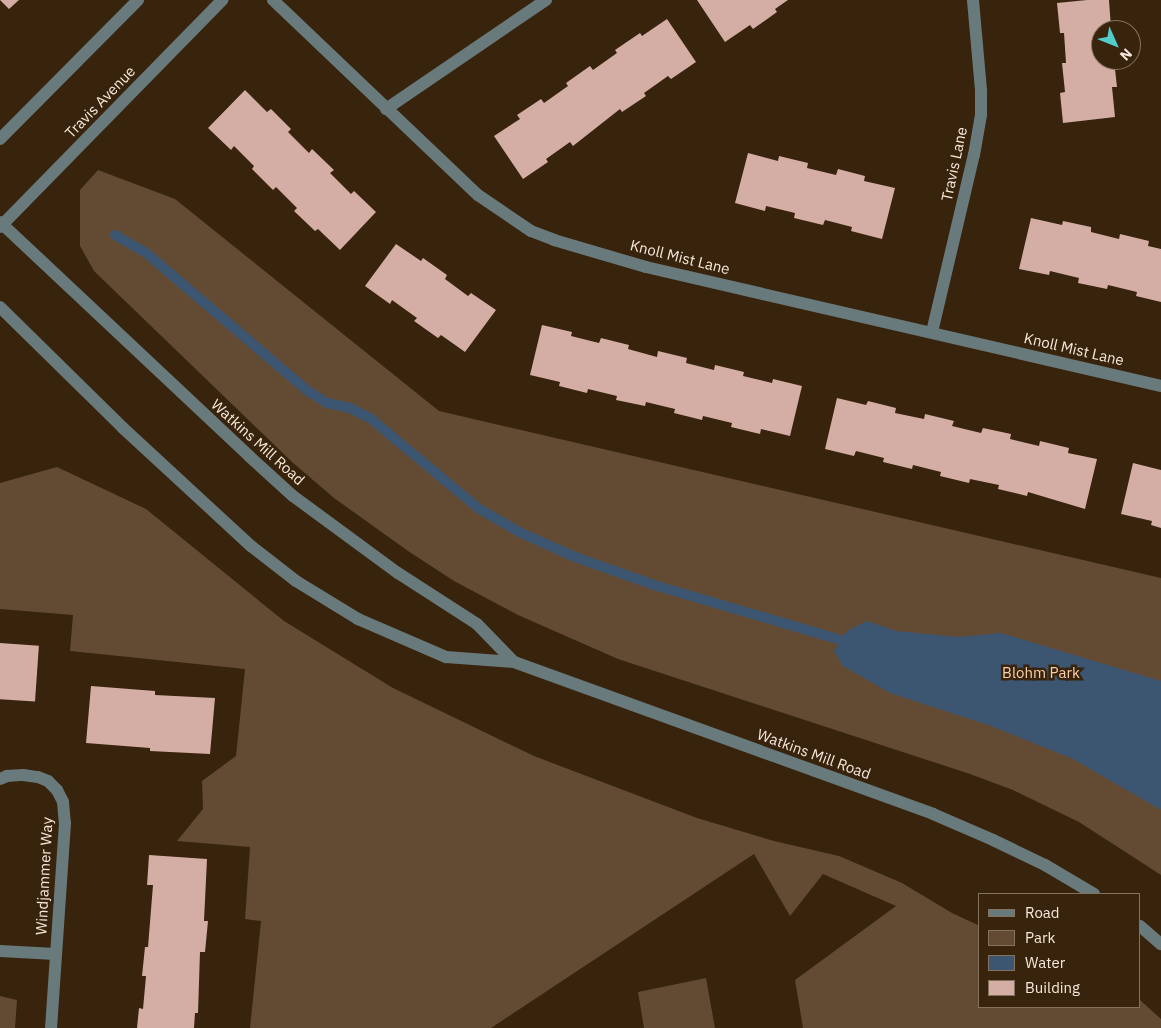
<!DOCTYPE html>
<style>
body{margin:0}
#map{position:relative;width:1161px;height:1028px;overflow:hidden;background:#38230d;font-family:"IBM Plex Sans",sans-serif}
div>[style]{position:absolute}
.green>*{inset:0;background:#624a33}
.water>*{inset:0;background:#3c5672}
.stream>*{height:10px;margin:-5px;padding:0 5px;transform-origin:5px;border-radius:5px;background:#3c5672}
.building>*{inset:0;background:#d4ada5;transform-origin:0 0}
.minor>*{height:12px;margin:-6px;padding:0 6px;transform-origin:6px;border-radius:6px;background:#687a7b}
span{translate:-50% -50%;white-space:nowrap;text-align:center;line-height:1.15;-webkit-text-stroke:5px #38230d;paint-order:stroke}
.street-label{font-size:15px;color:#f7e8db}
.park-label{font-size:15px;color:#f9d0a9}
.legend{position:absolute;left:978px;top:893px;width:162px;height:115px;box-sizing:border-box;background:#38230d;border:1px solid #84725f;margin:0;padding:6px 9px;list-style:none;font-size:15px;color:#f7e8db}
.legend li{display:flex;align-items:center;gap:10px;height:25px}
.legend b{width:25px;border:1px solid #84725f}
.north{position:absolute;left:1091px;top:20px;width:50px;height:50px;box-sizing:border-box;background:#38230d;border:1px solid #84725f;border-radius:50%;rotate:134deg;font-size:14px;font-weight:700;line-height:20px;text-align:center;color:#f7e8db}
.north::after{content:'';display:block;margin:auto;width:18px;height:22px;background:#52cdcb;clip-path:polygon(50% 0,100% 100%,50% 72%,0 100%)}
</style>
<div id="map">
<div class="green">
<i style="clip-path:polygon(98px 170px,175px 199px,439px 411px,1161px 578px,1161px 875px,1079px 822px,1013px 790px,970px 774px,618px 659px,518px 615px,454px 581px,408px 551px,334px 498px,292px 462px,94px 271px,80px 246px,80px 190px)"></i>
<i style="clip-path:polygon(57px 467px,146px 509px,284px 621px,393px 688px,534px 756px,697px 818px,774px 841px,839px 856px,902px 883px,952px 913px,980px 926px,980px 1007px,1140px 1007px,1140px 1000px,1161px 1019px,1161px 1028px,803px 1028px,795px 980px,896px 906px,823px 874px,790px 916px,754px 854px,491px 1028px,250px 1028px,261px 921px,245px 919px,250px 847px,177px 841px,203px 809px,202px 781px,236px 756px,245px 669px,70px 651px,73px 615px,0 609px,0 483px)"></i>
<i style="clip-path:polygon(706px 978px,715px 1028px,644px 1028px,638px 992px)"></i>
<i style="clip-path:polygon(0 996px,17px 1000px,15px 1028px,0 1028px)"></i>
</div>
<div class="water">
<i style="clip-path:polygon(867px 621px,896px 631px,958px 637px,1001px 633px,1161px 681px,1161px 810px,1073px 759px,991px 726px,890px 693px,843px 666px,834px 651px,847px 631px)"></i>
</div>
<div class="stream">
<i style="left:115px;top:235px;width:34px;rotate:30deg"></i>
<i style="left:145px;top:252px;width:214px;rotate:40.5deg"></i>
<i style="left:308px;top:391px;width:22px;rotate:32deg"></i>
<i style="left:327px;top:403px;width:24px;rotate:12deg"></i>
<i style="left:350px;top:408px;width:22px;rotate:27deg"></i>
<i style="left:370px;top:418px;width:141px;rotate:39.8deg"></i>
<i style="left:478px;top:508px;width:48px;rotate:30.3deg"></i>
<i style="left:519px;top:532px;width:61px;rotate:24.1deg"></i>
<i style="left:575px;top:557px;width:84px;rotate:19.5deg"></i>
<i style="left:654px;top:585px;width:209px;rotate:16.4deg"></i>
</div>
<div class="building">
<i style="clip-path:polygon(0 0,19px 0,9px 9px)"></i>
<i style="clip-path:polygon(697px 0,788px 0,775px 9px,777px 12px,753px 29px,750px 25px,725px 42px)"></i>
<i style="clip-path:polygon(1087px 0,1109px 0,1111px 28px,1115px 27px,1116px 30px,1101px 30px,1101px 60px,1114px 60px,1117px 87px,1112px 87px,1115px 117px,1063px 123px,1060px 93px,1065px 92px,1062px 63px,1066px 63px,1064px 33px,1060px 33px,1057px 3px)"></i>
<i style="clip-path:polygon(667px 19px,696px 62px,671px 79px,668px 76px,644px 93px,646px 96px,622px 112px,620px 109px,573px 146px,570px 142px,546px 159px,548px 162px,523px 179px,494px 136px,520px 119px,517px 115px,541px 99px,544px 103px,568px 86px,566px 83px,590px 66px,593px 70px,617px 53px,615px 50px,640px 33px,642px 36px)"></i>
<i style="clip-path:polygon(245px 90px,267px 112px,271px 109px,291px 129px,288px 132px,309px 153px,312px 149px,334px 170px,330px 173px,351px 194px,354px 191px,376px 212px,340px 250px,318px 229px,315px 231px,294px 211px,297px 208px,276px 187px,273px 190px,252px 169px,254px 166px,234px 146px,231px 150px,208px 128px)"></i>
<i style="clip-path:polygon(748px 153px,778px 161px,779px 156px,808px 163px,807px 168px,836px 175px,838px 169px,865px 176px,864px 181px,895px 188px,882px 239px,851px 231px,852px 227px,825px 220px,823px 225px,794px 218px,795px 213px,766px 206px,765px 211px,735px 203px)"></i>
<i style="clip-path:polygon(1031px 218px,1062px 225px,1063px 221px,1091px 227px,1091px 232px,1119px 239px,1120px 234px,1149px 241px,1148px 246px,1161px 249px,1161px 302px,1136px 296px,1137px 292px,1108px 285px,1107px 289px,1078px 283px,1079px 278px,1050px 271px,1049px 275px,1019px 269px)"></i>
<i style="clip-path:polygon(396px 244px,421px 261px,423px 258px,447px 275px,445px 279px,468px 296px,471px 293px,496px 310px,465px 352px,441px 335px,438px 338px,414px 321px,417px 318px,392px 300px,390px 304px,365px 286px)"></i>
<i style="clip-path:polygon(542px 325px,572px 332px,571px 336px,599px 343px,601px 338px,629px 345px,628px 349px,657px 357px,658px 351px,687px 358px,686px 363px,714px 370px,715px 365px,744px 372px,743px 376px,772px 383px,773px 379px,802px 386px,790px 436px,761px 429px,760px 434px,731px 427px,732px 423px,703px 416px,702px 420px,674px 413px,675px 409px,646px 402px,645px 406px,616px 400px,617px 396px,588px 389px,587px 393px,559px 386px,560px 382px,530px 375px)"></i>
<i style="clip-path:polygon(837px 398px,866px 405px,868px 401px,896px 408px,895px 413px,924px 419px,925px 414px,954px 421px,952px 426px,981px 433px,983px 428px,1011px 434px,1010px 439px,1039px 446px,1040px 441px,1069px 448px,1068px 453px,1097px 459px,1085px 509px,1028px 492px,1027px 496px,998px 489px,999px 485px,970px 479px,969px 483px,940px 476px,941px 472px,913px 465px,912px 469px,883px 462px,884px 458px,856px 451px,854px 456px,825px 449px)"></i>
<i style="clip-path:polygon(1133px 463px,1161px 470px,1161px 528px,1151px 525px,1152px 521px,1121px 514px)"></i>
<i style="left:0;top:643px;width:39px;height:56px;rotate:4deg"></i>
<i style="clip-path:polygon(91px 686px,155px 691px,155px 695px,215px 698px,210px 754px,150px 751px,150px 748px,86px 743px)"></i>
<i style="clip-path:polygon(149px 855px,207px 859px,204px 921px,208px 921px,205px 952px,200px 952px,198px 1013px,195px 1013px,194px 1028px,137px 1028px,139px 1008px,143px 1009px,146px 976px,142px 976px,145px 947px,148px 947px,153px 885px,147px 885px)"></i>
</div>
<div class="minor">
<i style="left:273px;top:0;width:283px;rotate:43.6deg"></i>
<i style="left:478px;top:195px;width:64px;rotate:34.2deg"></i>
<i style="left:531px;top:231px;width:25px;rotate:21deg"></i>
<i style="left:554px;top:240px;width:96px;rotate:16.4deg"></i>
<i style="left:646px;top:267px;width:529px;rotate:13.01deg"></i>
<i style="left:386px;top:109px;width:194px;rotate:-34.3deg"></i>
<i style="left:0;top:139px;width:196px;rotate:-45.2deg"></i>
<i style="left:0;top:222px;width:342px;rotate:43.2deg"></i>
<i style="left:249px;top:456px;width:59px;rotate:42.3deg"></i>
<i style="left:293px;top:496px;width:130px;rotate:36.3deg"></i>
<i style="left:398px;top:573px;width:94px;rotate:32.8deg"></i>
<i style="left:477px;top:624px;width:53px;rotate:45.8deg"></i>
<i style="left:0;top:227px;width:318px;rotate:-45.6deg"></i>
<i style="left:0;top:307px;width:173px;rotate:44.5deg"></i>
<i style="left:123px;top:428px;width:174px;rotate:42.7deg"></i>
<i style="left:251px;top:546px;width:57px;rotate:37.9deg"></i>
<i style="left:296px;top:581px;width:73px;rotate:31.5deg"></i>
<i style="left:358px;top:619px;width:96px;rotate:23.4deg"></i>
<i style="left:446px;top:657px;width:68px;rotate:4.2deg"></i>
<i style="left:514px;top:662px;width:446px;rotate:19.9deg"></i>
<i style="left:933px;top:814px;width:65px;rotate:23.4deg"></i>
<i style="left:993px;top:840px;width:58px;rotate:25.7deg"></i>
<i style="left:1045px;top:865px;width:57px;rotate:30.6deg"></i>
<i style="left:932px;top:332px;width:182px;rotate:-76.7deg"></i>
<i style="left:974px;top:155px;width:41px;rotate:-80.1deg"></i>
<i style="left:981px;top:115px;width:25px;rotate:-90deg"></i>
<i style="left:981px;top:90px;width:90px;rotate:-95.1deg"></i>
<i style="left:0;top:779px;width:8px;rotate:-23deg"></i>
<i style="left:7px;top:776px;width:16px;rotate:-4deg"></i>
<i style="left:23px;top:775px;width:15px;rotate:8deg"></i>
<i style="left:38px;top:777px;width:11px;rotate:22deg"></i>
<i style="left:48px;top:781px;width:13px;rotate:45deg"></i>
<i style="left:57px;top:790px;width:13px;rotate:63deg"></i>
<i style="left:63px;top:802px;width:21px;rotate:85deg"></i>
<i style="left:65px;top:823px;width:205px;rotate:93.9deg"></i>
<i style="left:1140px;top:926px;width:28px;rotate:41deg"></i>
<i style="left:0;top:951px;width:55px;rotate:3.1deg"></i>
</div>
<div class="street-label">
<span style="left:100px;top:102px;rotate:-46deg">Travis Avenue</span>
<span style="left:954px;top:164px;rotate:-78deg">Travis Lane</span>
<span style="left:680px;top:257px;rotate:14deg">Knoll Mist Lane</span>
<span style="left:1074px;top:349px;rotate:13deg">Knoll Mist Lane</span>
<span style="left:258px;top:442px;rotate:42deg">Watkins Mill Road</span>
<span style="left:814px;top:754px;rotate:20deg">Watkins Mill Road</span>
<span style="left:44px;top:876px;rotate:-87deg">Windjammer Way</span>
</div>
<div class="park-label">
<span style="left:1041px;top:673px">Blohm Park</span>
</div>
<ul class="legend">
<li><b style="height:6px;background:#687a7b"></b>Road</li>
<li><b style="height:14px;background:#624a33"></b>Park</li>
<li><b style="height:14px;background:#3c5672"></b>Water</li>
<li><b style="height:14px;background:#d4ada5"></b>Building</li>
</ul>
<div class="north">N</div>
</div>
